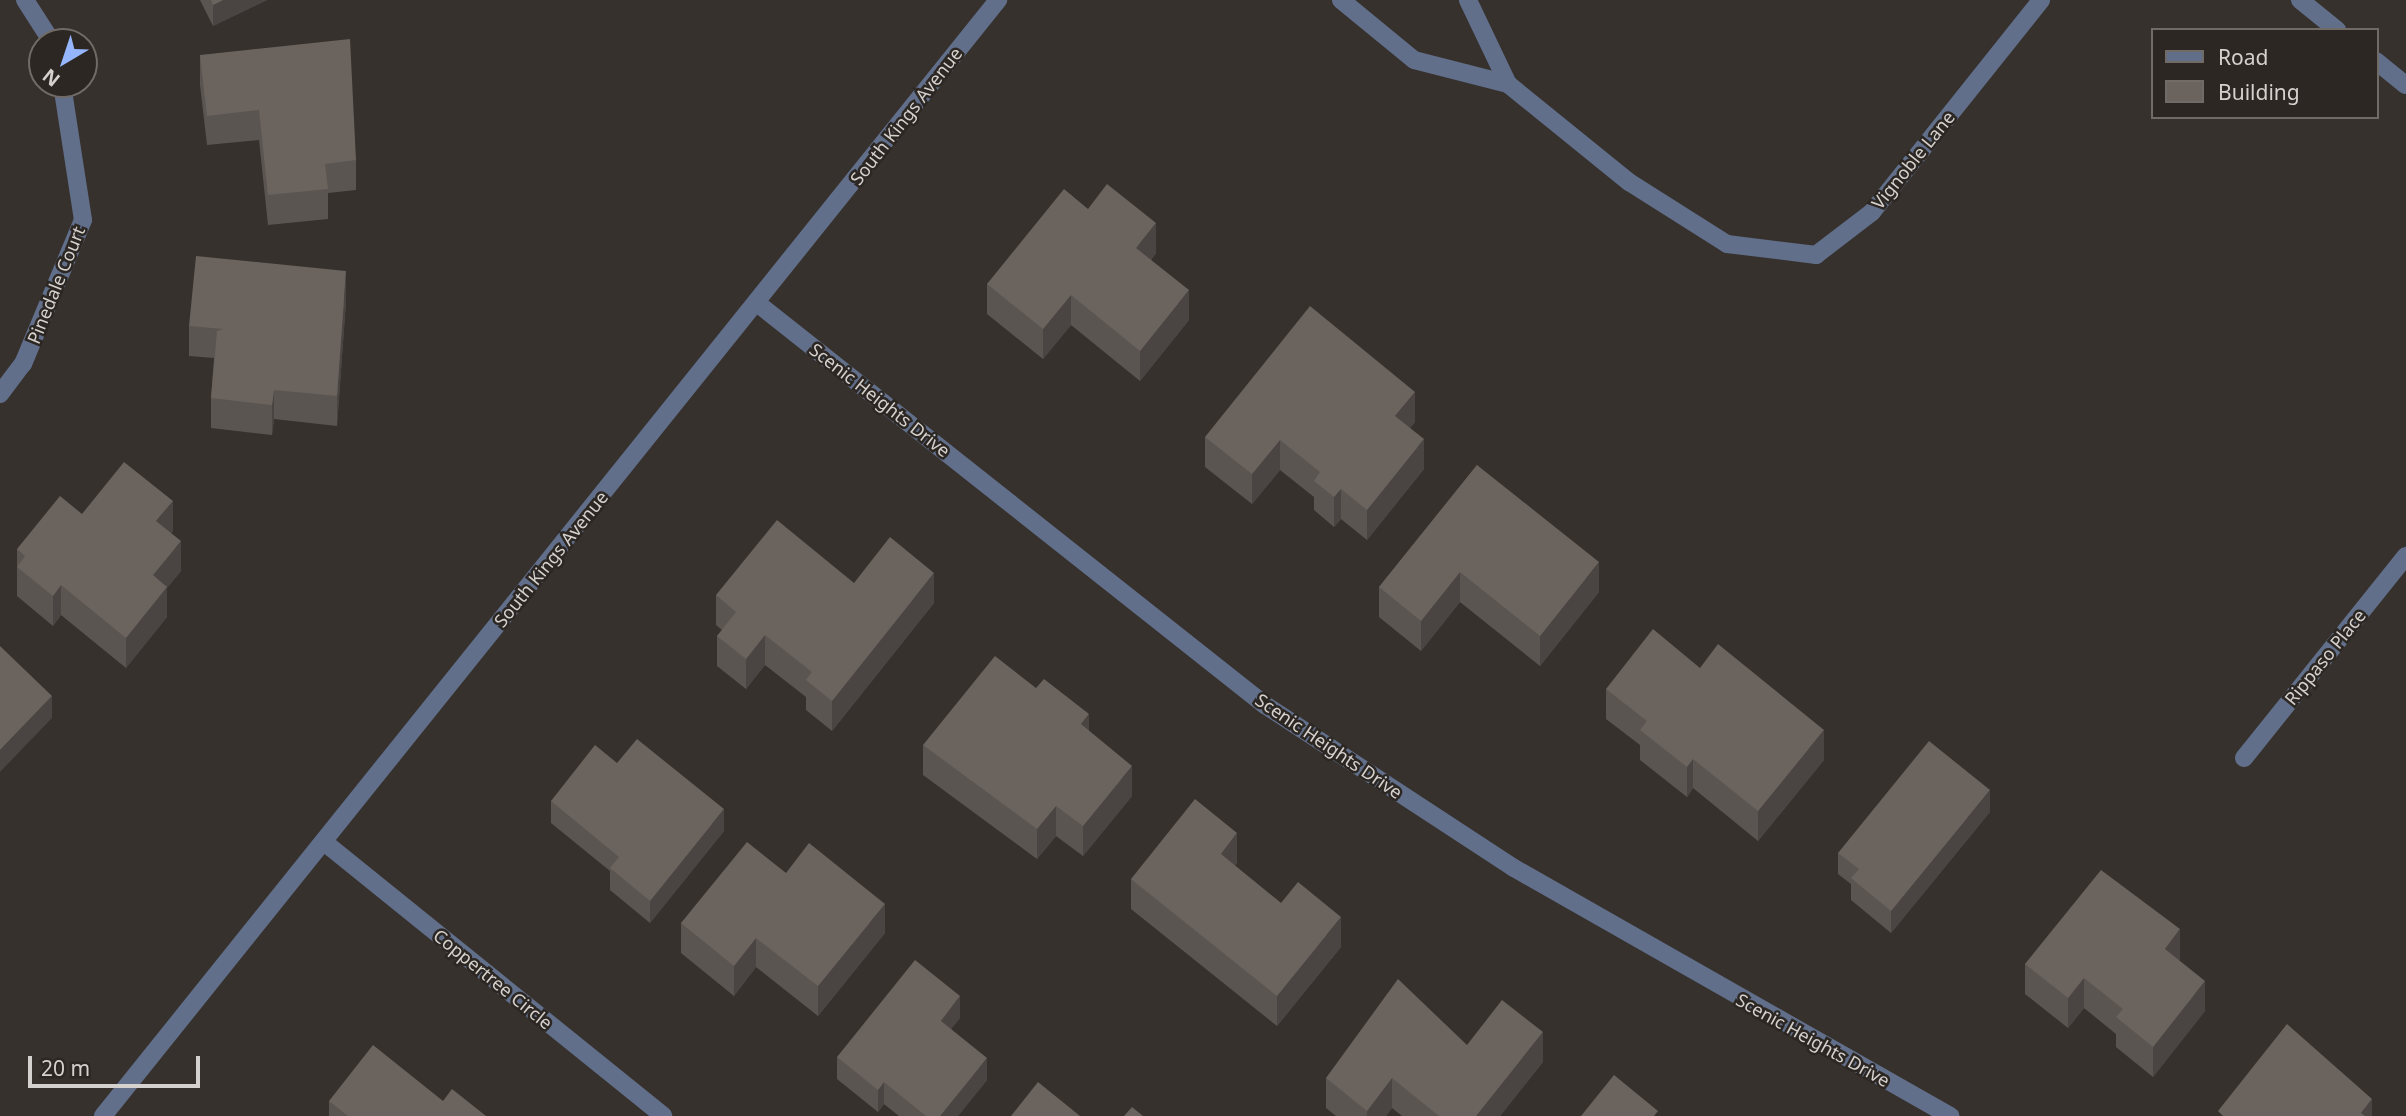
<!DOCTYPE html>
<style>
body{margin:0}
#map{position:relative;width:2406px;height:1116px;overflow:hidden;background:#36312c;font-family:"Noto Sans",sans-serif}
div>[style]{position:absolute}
.minor>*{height:18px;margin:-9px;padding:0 9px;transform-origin:9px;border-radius:9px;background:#616f8b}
.wall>*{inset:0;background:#5b5551}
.shaded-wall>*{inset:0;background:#4a4542}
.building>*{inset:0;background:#6a635e}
span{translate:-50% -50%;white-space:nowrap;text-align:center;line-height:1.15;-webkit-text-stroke:5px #2c2722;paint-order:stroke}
.street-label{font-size:18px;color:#d5d1ce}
.legend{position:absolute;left:2151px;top:28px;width:228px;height:91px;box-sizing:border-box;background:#2c2722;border:2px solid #706b67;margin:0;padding:9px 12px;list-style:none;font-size:21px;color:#d5d1ce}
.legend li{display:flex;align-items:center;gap:14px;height:35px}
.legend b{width:35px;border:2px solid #706b67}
.north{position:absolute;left:28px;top:28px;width:70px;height:70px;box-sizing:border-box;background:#2c2722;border:2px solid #706b67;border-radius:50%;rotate:219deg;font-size:19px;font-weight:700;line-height:28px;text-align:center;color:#d5d1ce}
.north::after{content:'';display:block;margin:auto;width:24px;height:32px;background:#95b6fd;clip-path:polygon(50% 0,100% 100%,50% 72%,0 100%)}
.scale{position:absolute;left:28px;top:1056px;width:172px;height:32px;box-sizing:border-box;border:4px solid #d5d1ce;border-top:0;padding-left:9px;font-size:21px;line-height:24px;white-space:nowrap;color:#d5d1ce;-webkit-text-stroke:5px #2c2722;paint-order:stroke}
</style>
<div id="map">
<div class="minor">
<i style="left:25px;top:0;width:50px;rotate:57.3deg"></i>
<i style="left:1341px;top:0;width:94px;rotate:39.4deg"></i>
<i style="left:1414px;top:60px;width:97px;rotate:14.3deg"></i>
<i style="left:1508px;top:84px;width:93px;rotate:-115.5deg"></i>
<i style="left:2300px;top:0;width:48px;rotate:39deg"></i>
<i style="left:2376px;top:61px;width:38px;rotate:39deg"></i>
<i style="left:1508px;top:84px;width:156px;rotate:39deg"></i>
<i style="left:1629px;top:182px;width:116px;rotate:32.3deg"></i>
<i style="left:1727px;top:244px;width:90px;rotate:7deg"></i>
<i style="left:1816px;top:255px;width:71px;rotate:-37.5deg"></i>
<i style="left:1872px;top:212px;width:271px;rotate:-51.4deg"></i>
<i style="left:757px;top:303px;width:648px;rotate:38.36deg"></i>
<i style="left:1265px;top:705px;width:298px;rotate:33.2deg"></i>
<i style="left:1514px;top:868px;width:502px;rotate:29.63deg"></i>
<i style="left:0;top:394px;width:38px;rotate:-53deg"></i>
<i style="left:23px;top:364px;width:156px;rotate:-67.4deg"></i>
<i style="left:83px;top:220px;width:138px;rotate:-98.8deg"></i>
<i style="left:2244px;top:758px;width:259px;rotate:-51.3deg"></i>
<i style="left:324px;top:842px;width:436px;rotate:38.9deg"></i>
<i style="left:103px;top:1116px;width:1431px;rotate:-51.27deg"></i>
</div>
<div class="wall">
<i style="clip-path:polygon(200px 0,267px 0,213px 26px)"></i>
<i style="clip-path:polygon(200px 55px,356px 160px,356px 190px,328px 193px,328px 219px,268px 225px,259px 140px,207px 145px,200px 85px)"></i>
<i style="clip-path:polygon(1088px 209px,1156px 253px,1151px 260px,1189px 320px,1140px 381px,1071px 325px,1043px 359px,987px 314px,987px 284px)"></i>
<i style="clip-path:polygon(346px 301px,337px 426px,274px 419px,272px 435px,211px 428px,211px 398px,214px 358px,189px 356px,189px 326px)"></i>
<i style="clip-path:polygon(1415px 422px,1410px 428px,1424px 469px,1367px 540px,1341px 519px,1334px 527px,1314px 510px,1314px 497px,1280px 470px,1252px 504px,1205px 467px,1205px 437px)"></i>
<i style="clip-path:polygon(1477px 465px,1599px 592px,1540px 666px,1460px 602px,1421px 651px,1379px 617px,1379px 587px)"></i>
<i style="clip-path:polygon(82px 514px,173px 531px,171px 533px,181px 571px,167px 588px,167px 617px,126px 668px,61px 615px,53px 626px,17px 596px,17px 549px)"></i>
<i style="clip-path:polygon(854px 583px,934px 603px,832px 731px,806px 710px,806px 697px,765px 665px,746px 689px,717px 666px,717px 636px,722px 630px,716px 625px,716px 595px)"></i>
<i style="clip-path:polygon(1700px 668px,1824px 760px,1758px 841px,1693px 788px,1687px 797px,1640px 760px,1640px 745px,1606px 719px,1606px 689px)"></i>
<i style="clip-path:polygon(1089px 731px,1132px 796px,1083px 856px,1056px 836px,1037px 859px,923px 775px,923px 745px)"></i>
<i style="clip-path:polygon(617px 763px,724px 831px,650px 923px,610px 890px,610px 871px,551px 823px,551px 801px)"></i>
<i style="clip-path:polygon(1990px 812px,1891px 933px,1851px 900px,1851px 884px,1838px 874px,1838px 853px)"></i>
<i style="clip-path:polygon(1237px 863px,1235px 866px,1281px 903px,1341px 947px,1277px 1026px,1131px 909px,1131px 879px)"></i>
<i style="clip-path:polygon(786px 873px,885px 933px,818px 1016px,756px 967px,734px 996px,681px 953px,681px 923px)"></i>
<i style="clip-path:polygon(2180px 959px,2179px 961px,2205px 1011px,2153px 1077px,2116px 1047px,2116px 1034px,2084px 1008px,2068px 1028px,2025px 994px,2025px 964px)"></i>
<i style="clip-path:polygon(960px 1018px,951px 1029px,987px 1080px,958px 1116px,899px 1116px,884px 1104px,878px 1112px,837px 1079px,837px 1057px)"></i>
<i style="clip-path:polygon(1467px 1045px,1543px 1062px,1500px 1116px,1402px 1116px,1392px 1108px,1386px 1116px,1336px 1116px,1326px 1108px,1326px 1078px)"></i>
<i style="clip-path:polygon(329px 1101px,443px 1101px,486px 1116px,329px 1116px)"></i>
</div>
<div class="shaded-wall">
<i style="clip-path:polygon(223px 0,267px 0,213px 26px,213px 5px)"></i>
<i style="clip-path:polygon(1156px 223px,1156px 253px,1136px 278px,1136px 248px)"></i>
<i style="clip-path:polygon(346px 271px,346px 301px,337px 426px,337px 396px)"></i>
<i style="clip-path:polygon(1189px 290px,1189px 320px,1140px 381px,1140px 351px)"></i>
<i style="clip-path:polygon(1071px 295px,1071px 325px,1043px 359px,1043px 329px)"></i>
<i style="clip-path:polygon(274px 390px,274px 419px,272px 435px,272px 405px)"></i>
<i style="clip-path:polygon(1415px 392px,1415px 422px,1395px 446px,1395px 416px)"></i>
<i style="clip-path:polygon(1424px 439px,1424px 469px,1367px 540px,1367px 510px)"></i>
<i style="clip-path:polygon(1280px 440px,1280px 470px,1252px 504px,1252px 474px)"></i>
<i style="clip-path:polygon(1341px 489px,1341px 519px,1334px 527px,1334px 497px)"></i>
<i style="clip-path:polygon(173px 501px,173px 531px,156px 551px,156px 521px)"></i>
<i style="clip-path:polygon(181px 541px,181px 571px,167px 588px,167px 617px,126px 668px,126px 638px,153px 575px)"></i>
<i style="clip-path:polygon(1599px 562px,1599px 592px,1540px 666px,1540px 636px)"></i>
<i style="clip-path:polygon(1460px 572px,1460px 602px,1421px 651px,1421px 621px)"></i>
<i style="clip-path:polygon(934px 573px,934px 603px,832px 731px,832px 701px)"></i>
<i style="clip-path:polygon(61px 585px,61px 615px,53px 626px,53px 596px)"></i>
<i style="clip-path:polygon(765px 635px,765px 665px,746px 689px,746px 659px)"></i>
<i style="clip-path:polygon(52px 696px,52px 718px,0 772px,0 750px)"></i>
<i style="clip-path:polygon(1089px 714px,1089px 744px,1081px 724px)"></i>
<i style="clip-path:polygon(1824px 730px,1824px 760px,1758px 841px,1758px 811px)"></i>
<i style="clip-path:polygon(1693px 759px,1693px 788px,1687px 797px,1687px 767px)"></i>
<i style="clip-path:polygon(1132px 766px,1132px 796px,1083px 856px,1083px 826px)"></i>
<i style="clip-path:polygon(1990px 790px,1990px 812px,1891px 933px,1891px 911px)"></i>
<i style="clip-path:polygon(1056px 806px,1056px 836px,1037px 859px,1037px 829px)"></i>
<i style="clip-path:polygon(724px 809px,724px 831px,650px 923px,650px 901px)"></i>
<i style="clip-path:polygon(1237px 833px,1237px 863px,1221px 884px,1221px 854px)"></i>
<i style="clip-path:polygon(885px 904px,885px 933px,818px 1016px,818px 986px)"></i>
<i style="clip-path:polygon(1341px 917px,1341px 947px,1277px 1026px,1277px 996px)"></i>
<i style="clip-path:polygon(2180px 929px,2180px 959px,2165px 979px,2165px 949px)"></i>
<i style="clip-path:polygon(756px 938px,756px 967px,734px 996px,734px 966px)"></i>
<i style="clip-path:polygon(2084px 978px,2084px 1008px,2068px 1028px,2068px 998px)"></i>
<i style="clip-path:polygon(2205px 981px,2205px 1011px,2153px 1077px,2153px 1047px)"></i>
<i style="clip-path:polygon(960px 996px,960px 1018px,941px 1042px,941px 1021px)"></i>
<i style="clip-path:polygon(1543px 1032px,1543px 1062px,1500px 1116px,1476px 1116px)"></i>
<i style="clip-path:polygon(987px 1058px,987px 1080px,958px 1116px,940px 1116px)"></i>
<i style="clip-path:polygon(1392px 1078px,1392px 1108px,1386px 1116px,1367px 1116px,1367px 1111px)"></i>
<i style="clip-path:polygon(884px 1082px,884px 1104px,878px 1112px,878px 1090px)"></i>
<i style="clip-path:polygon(2372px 1099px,2372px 1116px,2361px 1116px,2361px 1113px)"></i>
</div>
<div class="building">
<i style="clip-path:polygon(211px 0,223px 0,213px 5px)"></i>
<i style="clip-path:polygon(350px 39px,356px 160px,325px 164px,328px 189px,268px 195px,259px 110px,207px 116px,200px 55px)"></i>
<i style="clip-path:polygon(1107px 184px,1156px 223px,1136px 248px,1189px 290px,1140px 351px,1071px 295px,1043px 329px,987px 284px,1064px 189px,1088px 209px)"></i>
<i style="clip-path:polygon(196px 256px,346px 271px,337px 396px,274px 390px,272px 405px,211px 398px,217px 331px,223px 329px,189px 326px)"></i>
<i style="clip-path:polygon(1310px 306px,1415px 392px,1395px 416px,1424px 439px,1367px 510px,1341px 489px,1334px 497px,1314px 481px,1320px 472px,1280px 440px,1252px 474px,1205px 437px)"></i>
<i style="clip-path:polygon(124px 462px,173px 501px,156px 521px,181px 541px,153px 575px,167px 587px,126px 638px,61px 585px,53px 596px,17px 567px,25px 556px,17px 549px,60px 496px,82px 514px)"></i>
<i style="clip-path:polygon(1477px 465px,1599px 562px,1540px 636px,1460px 572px,1421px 621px,1379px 587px)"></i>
<i style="clip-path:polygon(777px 520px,854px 583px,890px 537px,934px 573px,832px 701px,806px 680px,812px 672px,765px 635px,746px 659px,717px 636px,736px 612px,716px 595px)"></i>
<i style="clip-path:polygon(1653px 629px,1700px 668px,1718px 644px,1824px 730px,1758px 811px,1693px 759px,1687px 767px,1640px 730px,1647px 721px,1606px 689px)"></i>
<i style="clip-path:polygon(0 646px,52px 696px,0 750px)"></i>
<i style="clip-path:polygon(995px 656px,1036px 688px,1044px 679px,1089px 714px,1081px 724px,1132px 766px,1083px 826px,1056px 806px,1037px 829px,923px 745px)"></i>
<i style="clip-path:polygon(637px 739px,724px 809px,650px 901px,610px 868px,619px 857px,551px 801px,595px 745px,617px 763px)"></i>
<i style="clip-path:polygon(1929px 741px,1990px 790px,1891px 911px,1851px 878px,1859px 869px,1838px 853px)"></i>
<i style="clip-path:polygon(1195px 799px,1237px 833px,1221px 854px,1281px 903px,1298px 882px,1341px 917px,1277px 996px,1131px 879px)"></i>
<i style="clip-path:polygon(747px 842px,786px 873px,809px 843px,885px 904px,818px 986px,756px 938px,734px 966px,681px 923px)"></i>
<i style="clip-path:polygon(2101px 870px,2180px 929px,2165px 949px,2205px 981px,2153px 1047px,2116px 1017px,2123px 1009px,2084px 978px,2068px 998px,2025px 964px)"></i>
<i style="clip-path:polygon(915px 960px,960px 996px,941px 1021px,987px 1058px,940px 1116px,926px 1116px,884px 1082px,878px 1090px,837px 1057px)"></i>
<i style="clip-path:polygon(1398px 979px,1467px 1045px,1502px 1000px,1543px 1032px,1476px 1116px,1439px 1116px,1392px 1078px,1367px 1111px,1326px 1078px)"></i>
<i style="clip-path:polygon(2287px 1024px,2372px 1099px,2361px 1113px,2365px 1116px,2223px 1116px,2218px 1111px)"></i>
<i style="clip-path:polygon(373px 1045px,443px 1101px,452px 1089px,486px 1116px,348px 1116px,329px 1101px)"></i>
<i style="clip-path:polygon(1614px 1075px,1658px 1111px,1654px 1116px,1581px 1116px)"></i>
<i style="clip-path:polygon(1038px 1082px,1080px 1116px,1011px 1116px)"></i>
<i style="clip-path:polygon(1132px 1107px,1143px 1116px,1124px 1116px)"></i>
</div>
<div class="street-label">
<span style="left:906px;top:116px;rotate:-52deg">South Kings Avenue</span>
<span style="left:1913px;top:160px;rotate:-51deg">Vignoble Lane</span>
<span style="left:56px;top:285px;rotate:-68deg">Pinedale Court</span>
<span style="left:880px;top:400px;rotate:38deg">Scenic Heights Drive</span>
<span style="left:551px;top:559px;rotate:-51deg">South Kings Avenue</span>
<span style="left:2325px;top:657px;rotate:-51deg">Rippaso Place</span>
<span style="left:1329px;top:746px;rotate:34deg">Scenic Heights Drive</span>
<span style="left:493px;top:979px;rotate:39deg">Coppertree Circle</span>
<span style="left:1813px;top:1040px;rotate:29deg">Scenic Heights Drive</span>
</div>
<ul class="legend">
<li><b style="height:9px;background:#616f8b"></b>Road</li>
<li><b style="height:19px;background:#6a635e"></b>Building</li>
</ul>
<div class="north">N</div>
<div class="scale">20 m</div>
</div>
